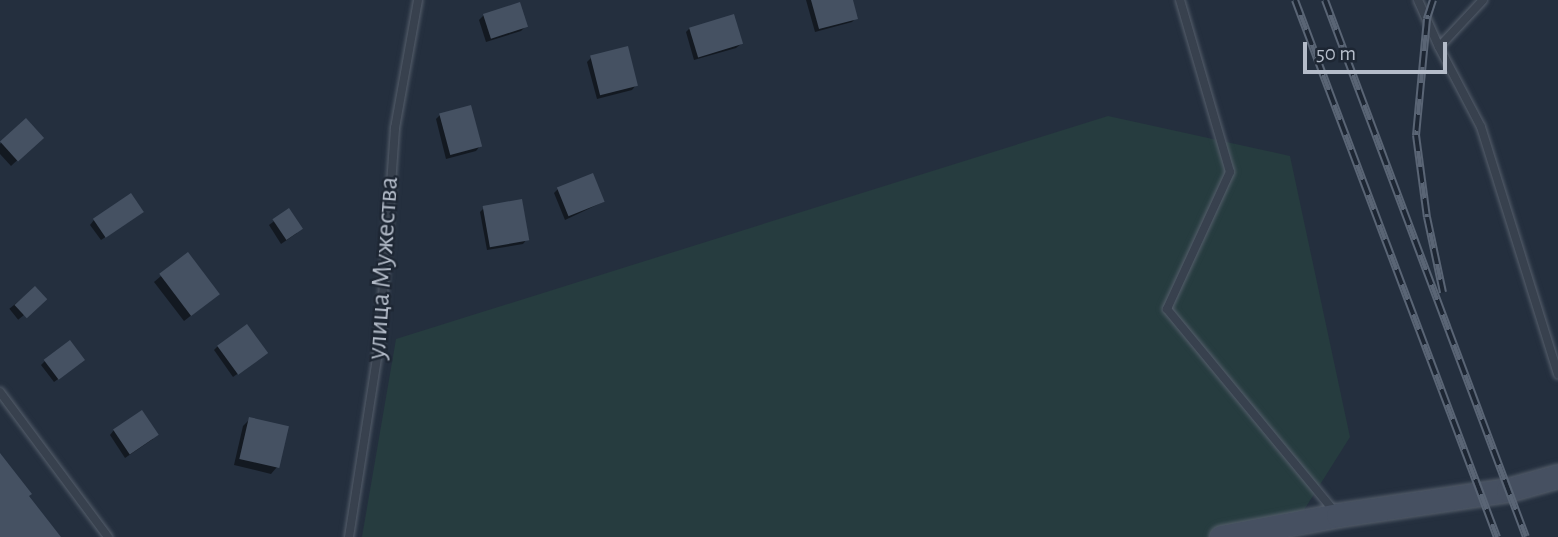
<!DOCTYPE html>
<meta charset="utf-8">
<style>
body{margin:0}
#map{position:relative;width:1558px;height:537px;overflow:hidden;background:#242f3e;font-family:"Alegreya Sans",sans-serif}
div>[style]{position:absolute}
.green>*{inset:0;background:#263c3f}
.shadow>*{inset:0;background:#0007;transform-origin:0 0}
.building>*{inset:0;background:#455162;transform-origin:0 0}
.roads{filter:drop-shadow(0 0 2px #565f6c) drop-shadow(0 0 2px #565f6c)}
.lane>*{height:8px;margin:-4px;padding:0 4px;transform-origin:4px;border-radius:4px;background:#38414e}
.secondary>*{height:23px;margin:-11.5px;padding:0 11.5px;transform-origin:11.5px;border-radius:11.5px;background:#465061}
.rail>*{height:8px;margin-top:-4px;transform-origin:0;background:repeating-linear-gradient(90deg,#1d2633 0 16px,#5a6575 0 32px);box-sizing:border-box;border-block:2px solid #5a6575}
span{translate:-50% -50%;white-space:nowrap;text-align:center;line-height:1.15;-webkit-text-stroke:5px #1d2633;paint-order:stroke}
.street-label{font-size:28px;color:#b4bcc9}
.scale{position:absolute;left:1303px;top:42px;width:144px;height:32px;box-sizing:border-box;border:4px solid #b4bcc9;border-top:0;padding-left:9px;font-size:21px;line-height:24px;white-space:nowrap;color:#b4bcc9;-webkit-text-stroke:5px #1d2633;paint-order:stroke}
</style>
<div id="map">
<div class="green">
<i style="clip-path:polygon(1108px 116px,1290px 156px,1350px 437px,1287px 537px,362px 537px,396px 339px)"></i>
</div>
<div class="shadow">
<i style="clip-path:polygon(806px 0,851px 0,856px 18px,852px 22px,815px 32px)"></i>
<i style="clip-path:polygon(484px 15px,526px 26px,521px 31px,486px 42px,479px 20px)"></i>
<i style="clip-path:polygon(690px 28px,741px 44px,736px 48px,694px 60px,686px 32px)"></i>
<i style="clip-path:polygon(591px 58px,636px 85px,632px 90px,597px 99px,587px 62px)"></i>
<i style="clip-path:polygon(440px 115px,480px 146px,476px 151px,446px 159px,436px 119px)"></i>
<i style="clip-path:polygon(25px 121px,41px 138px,11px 166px,0 154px,0 144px)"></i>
<i style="clip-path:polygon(558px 189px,603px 202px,565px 220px,554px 193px)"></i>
<i style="clip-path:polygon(484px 208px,527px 239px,523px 244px,487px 250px,480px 212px)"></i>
<i style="clip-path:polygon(289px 210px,297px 233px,281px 244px,269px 225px)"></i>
<i style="clip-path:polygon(137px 216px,101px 240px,90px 225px,94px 220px)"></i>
<i style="clip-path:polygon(161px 276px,211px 300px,184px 321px,154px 282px)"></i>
<i style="left:35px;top:288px;width:14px;height:33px;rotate:51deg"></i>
<i style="clip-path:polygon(218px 346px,261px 357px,233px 377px,214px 350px)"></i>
<i style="clip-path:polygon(45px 361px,79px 364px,54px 382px,41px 365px)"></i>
<i style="clip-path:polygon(250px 419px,277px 467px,271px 474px,234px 465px,243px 426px)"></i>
<i style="clip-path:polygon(114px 430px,153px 439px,125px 458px,110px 435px)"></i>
</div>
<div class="building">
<i style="clip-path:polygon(811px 0,853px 0,858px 19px,819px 29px)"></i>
<i style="left:520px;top:2px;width:26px;height:39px;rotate:72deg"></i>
<i style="left:734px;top:14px;width:31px;height:47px;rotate:73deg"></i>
<i style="left:628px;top:46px;width:41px;height:39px;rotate:76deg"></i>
<i style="left:471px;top:105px;width:43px;height:33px;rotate:75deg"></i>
<i style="left:26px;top:118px;width:27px;height:35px;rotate:48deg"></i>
<i style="left:593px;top:173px;width:31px;height:39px;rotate:68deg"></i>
<i style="left:131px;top:193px;width:23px;height:46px;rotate:56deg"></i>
<i style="left:522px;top:199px;width:42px;height:40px;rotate:80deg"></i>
<i style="left:289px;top:208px;width:25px;height:20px;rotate:56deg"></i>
<i style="left:188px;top:252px;width:53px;height:36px;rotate:53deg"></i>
<i style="left:35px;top:286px;width:18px;height:28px;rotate:47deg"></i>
<i style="left:247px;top:324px;width:36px;height:37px;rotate:54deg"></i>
<i style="left:70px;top:340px;width:25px;height:33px;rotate:53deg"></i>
<i style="left:142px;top:410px;width:30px;height:35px;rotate:56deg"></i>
<i style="left:249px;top:417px;width:41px;height:43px;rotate:13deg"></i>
<i style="clip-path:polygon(0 453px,32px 494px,29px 496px,61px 537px,0 537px)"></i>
</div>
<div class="roads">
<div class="lane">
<i style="left:1180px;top:0;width:179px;rotate:73.8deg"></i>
<i style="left:1230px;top:172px;width:151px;rotate:114.7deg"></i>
<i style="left:1167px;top:309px;width:265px;rotate:50.4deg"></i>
<i style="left:1418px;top:0;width:51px;rotate:65.9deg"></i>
<i style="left:1483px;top:0;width:64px;rotate:133.1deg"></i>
<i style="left:1439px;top:47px;width:90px;rotate:62.3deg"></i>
<i style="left:1481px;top:127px;width:259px;rotate:72.7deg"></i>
<i style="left:0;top:392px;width:181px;rotate:53.3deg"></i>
<i style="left:349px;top:537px;width:201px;rotate:-81.1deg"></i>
<i style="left:380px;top:338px;width:211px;rotate:-85.9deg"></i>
<i style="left:395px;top:128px;width:130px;rotate:-79.8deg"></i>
</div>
<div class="secondary">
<i style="left:1221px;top:537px;width:119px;rotate:-10.6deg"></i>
<i style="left:1338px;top:515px;width:172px;rotate:-8.4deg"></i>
<i style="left:1508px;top:490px;width:52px;rotate:-15.6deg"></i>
</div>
</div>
<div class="rail">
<i style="left:1295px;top:0;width:574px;rotate:69.39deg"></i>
<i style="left:1325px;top:0;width:573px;rotate:69.48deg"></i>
<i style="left:1433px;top:0;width:20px;rotate:108deg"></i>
<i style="left:1427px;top:19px;width:117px;rotate:95.4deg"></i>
<i style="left:1416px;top:135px;width:83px;rotate:82.4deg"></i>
<i style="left:1427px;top:217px;width:77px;rotate:78deg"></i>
</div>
<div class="street-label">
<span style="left:383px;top:268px;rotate:-86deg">улица Мужества</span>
</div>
<div class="scale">50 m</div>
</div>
